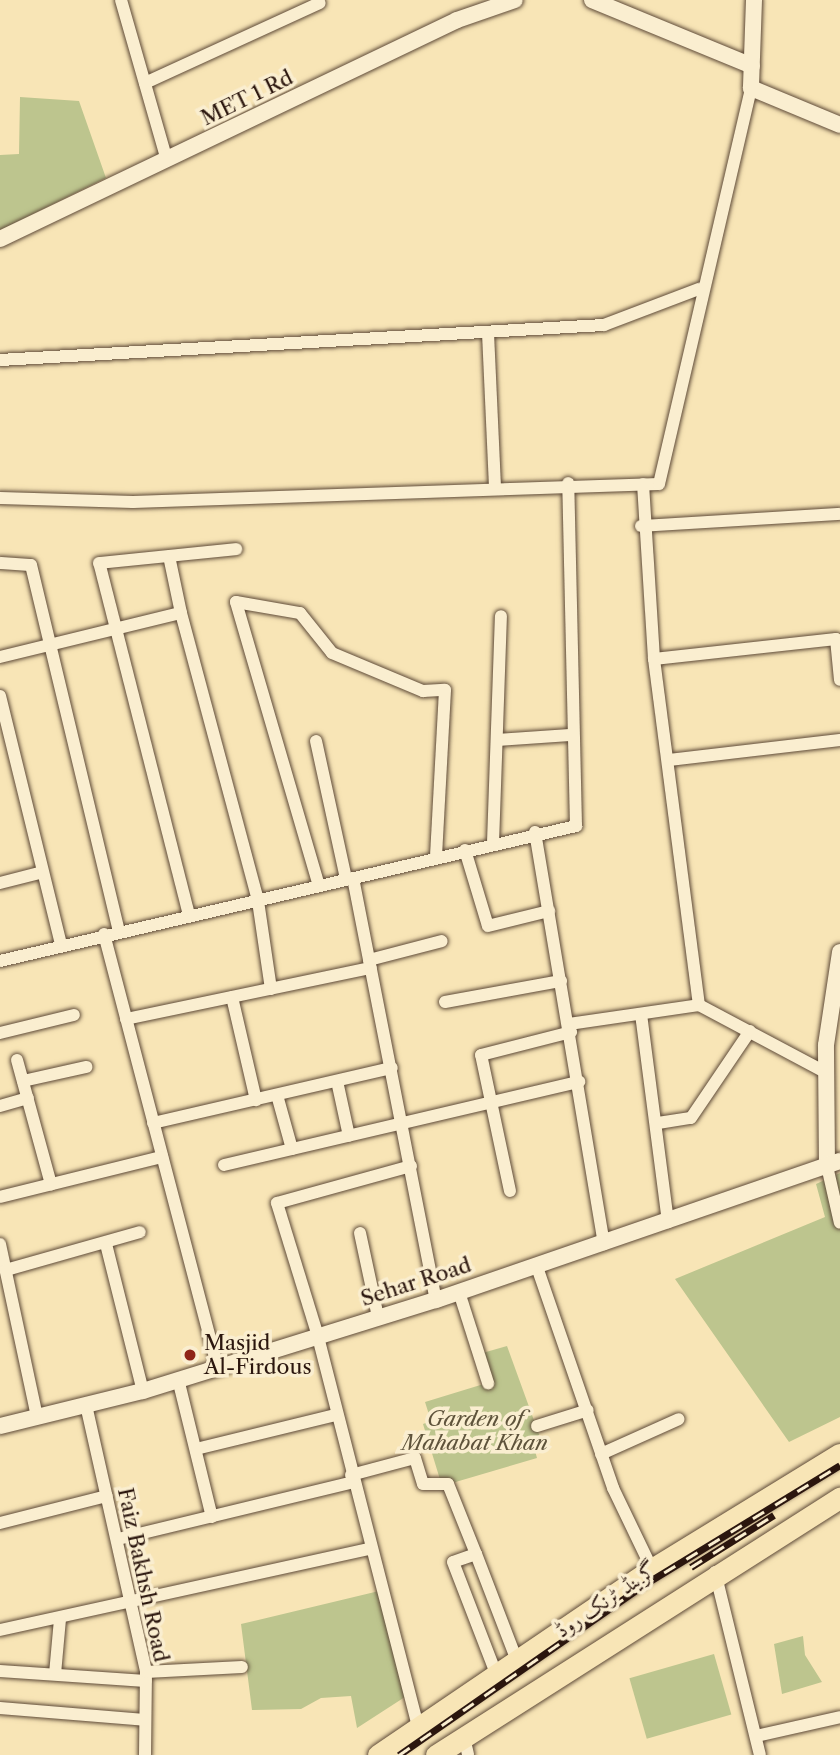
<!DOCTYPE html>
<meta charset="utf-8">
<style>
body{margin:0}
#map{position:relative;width:840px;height:1755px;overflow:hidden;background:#f8e5b6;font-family:"Libre Caslon Text",Amiri,serif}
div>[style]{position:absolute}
.green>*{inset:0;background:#bdc58e;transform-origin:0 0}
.roads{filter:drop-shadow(0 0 2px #5e4a38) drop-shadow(0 0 2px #5e4a38)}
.minor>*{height:12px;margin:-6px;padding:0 6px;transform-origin:6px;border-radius:6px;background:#faeed0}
.tertiary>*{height:16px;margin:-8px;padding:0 8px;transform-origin:8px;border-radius:8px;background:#faeed0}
.primary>*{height:21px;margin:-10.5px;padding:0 10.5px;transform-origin:10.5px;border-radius:10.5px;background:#f8e5b6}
.rail>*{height:7px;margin-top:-3.5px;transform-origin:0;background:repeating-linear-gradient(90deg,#faeed0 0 13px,#2b160e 0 26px);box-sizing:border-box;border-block:2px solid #2b160e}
.dots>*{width:19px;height:19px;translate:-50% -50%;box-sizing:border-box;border:4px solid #faeed0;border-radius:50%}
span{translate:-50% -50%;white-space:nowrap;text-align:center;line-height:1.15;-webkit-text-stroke:7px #faeed0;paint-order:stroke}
.street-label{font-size:21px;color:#2b160e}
.poi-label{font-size:21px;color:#2b160e}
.left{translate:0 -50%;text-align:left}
.park-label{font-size:21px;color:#5e533b;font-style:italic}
</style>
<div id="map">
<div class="green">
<i style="clip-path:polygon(20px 97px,79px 101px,106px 178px,0 230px,0 155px,19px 154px)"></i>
<i style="clip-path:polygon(840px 1173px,840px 1417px,789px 1442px,675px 1279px,825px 1217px,816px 1184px)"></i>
<i style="clip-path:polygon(507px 1346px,540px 1437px,532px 1440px,537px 1458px,442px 1486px,423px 1424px,431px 1421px,425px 1402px,487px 1383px,479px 1354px)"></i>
<i style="clip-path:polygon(379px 1591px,408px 1695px,357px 1728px,351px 1696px,321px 1698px,301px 1709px,252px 1710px,241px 1624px)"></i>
<i style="clip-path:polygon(803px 1636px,805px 1655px,822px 1682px,782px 1694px,774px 1644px)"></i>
<i style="left:714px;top:1654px;width:63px;height:88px;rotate:74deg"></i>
</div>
<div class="roads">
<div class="minor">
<i style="left:121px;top:0;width:166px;rotate:74deg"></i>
<i style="left:145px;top:83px;width:192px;rotate:-24.6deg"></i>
<i style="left:488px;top:333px;width:154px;rotate:87.4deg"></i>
<i style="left:0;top:360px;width:605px;rotate:-3.32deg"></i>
<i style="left:604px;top:325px;width:102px;rotate:-20.8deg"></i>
<i style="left:643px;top:484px;width:175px;rotate:86.4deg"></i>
<i style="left:654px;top:659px;width:349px;rotate:82.6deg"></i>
<i style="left:0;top:498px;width:133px;rotate:1.7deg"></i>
<i style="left:133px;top:502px;width:526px;rotate:-1.96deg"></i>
<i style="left:659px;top:484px;width:407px;rotate:-76.9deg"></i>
<i style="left:641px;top:526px;width:199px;rotate:-3.5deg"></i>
<i style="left:0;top:563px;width:31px;rotate:4deg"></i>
<i style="left:31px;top:565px;width:376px;rotate:76.5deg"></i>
<i style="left:181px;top:613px;width:298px;rotate:75deg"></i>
<i style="left:258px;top:901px;width:89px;rotate:81.6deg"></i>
<i style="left:0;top:657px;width:186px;rotate:-13.7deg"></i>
<i style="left:181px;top:613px;width:58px;rotate:-101.9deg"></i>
<i style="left:654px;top:659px;width:183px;rotate:-6.3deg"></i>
<i style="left:836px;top:639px;width:41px;rotate:84.4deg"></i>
<i style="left:0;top:696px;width:256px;rotate:76.2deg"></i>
<i style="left:497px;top:740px;width:73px;rotate:-3.9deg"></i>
<i style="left:316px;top:741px;width:141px;rotate:77.7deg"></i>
<i style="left:669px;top:760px;width:172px;rotate:-6.7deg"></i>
<i style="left:535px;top:832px;width:418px;rotate:80.5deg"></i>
<i style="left:493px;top:843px;width:227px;rotate:-88deg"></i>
<i style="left:465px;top:850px;width:79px;rotate:73.2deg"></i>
<i style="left:488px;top:926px;width:63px;rotate:-13.8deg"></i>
<i style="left:353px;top:878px;width:430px;rotate:78.9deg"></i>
<i style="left:0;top:883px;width:44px;rotate:-14.3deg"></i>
<i style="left:319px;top:886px;width:296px;rotate:-106.3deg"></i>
<i style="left:236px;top:602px;width:65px;rotate:9.8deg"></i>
<i style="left:300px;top:613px;width:51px;rotate:51.3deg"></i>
<i style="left:332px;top:653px;width:99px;rotate:22.7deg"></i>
<i style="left:423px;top:691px;width:22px;rotate:-3deg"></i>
<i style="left:445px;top:690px;width:167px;rotate:93.1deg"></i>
<i style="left:189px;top:915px;width:363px;rotate:-104.3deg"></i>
<i style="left:99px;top:563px;width:138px;rotate:-5.8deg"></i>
<i style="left:104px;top:934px;width:446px;rotate:75.3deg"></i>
<i style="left:369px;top:960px;width:75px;rotate:-14.6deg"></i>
<i style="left:0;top:961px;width:592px;rotate:-13.19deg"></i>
<i style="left:576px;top:826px;width:343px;rotate:-91.3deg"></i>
<i style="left:232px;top:997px;width:106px;rotate:76.9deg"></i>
<i style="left:445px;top:1002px;width:118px;rotate:-10.3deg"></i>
<i style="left:641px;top:1014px;width:210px;rotate:82.6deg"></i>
<i style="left:126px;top:1019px;width:250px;rotate:-11.8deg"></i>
<i style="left:569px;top:1024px;width:131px;rotate:-8.3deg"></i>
<i style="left:699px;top:1005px;width:143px;rotate:28deg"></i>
<i style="left:0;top:1033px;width:76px;rotate:-13.7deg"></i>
<i style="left:17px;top:1060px;width:129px;rotate:74.7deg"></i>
<i style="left:23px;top:1081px;width:65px;rotate:-12.5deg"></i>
<i style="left:337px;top:1081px;width:56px;rotate:77.7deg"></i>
<i style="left:277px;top:1095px;width:56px;rotate:74.5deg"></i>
<i style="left:0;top:1106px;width:29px;rotate:-16deg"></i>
<i style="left:153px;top:1123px;width:245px;rotate:-13deg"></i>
<i style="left:658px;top:1123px;width:33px;rotate:-9deg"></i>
<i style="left:691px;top:1118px;width:105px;rotate:-55.9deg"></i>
<i style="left:224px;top:1165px;width:365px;rotate:-13.2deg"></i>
<i style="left:411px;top:1166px;width:139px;rotate:164.6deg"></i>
<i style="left:277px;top:1203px;width:136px;rotate:72.9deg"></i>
<i style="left:317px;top:1333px;width:407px;rotate:75.6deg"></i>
<i style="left:827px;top:1166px;width:58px;rotate:77.2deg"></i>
<i style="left:510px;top:1191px;width:139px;rotate:-102deg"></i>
<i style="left:481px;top:1055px;width:93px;rotate:-14.3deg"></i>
<i style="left:0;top:1197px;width:167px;rotate:-13.9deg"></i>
<i style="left:360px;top:1233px;width:86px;rotate:77.9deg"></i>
<i style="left:0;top:1244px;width:177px;rotate:77.9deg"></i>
<i style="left:106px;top:1244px;width:152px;rotate:75.9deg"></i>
<i style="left:537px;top:1267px;width:234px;rotate:71deg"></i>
<i style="left:613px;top:1488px;width:90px;rotate:64.3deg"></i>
<i style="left:6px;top:1270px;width:139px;rotate:-15.8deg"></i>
<i style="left:459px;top:1292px;width:96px;rotate:72.3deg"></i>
<i style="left:178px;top:1379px;width:142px;rotate:76.2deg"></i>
<i style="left:86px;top:1405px;width:274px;rotate:77.3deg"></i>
<i style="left:146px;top:1672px;width:83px;rotate:90.7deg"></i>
<i style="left:537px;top:1426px;width:53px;rotate:-17.4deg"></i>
<i style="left:196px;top:1449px;width:143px;rotate:-13.7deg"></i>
<i style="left:601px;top:1454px;width:85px;rotate:-24.2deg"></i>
<i style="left:351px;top:1475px;width:66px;rotate:-14.9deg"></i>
<i style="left:415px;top:1458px;width:27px;rotate:73deg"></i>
<i style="left:423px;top:1484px;width:25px"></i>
<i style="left:448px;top:1484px;width:75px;rotate:68.2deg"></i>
<i style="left:476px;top:1554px;width:24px;rotate:161deg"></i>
<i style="left:453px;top:1562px;width:122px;rotate:68.9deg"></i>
<i style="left:0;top:1523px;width:110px;rotate:-14.2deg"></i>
<i style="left:118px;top:1539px;width:242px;rotate:-13.6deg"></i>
<i style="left:476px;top:1554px;width:115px;rotate:69deg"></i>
<i style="left:715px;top:1572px;width:188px;rotate:76.2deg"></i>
<i style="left:0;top:1630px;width:378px;rotate:-12.4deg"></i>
<i style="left:0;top:1671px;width:146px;rotate:3.9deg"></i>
<i style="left:146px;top:1672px;width:96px;rotate:-3deg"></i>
<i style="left:55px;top:1674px;width:55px;rotate:-84.8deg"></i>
<i style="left:0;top:1708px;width:145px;rotate:4.7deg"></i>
<i style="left:756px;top:1736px;width:86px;rotate:-12.7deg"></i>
<i style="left:464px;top:1737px;width:18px;rotate:77deg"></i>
</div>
<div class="tertiary">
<i style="left:592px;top:0;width:173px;rotate:22.4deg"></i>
<i style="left:754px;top:0;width:88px;rotate:92deg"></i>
<i style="left:751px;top:88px;width:96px;rotate:22.6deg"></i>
<i style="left:0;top:239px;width:507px;rotate:-25.6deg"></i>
<i style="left:457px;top:20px;width:61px;rotate:-19deg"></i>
<i style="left:827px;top:1166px;width:121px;rotate:-90.5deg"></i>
<i style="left:826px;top:1045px;width:94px;rotate:-81.4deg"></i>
<i style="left:0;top:1426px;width:147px;rotate:-13.8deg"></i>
<i style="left:143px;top:1391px;width:307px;rotate:-17.3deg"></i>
<i style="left:436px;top:1300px;width:427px;rotate:-19deg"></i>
</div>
<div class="primary">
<i style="left:378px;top:1755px;width:331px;rotate:-34.2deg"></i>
<i style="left:652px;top:1569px;width:220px;rotate:-31.5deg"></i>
<i style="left:436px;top:1755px;width:479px;rotate:-32.5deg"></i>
</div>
</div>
<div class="rail">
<i style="left:691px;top:1567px;width:98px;rotate:-32.1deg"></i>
<i style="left:399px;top:1755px;width:296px;rotate:-34.8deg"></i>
<i style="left:642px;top:1586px;width:232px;rotate:-31.4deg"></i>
</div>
<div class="dots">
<i style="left:190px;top:1355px;background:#8f2418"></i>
</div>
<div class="street-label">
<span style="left:247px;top:98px;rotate:-26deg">MET 1 Rd</span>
<span style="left:416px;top:1282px;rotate:-18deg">Sehar Road</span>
<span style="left:143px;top:1575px;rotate:78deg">Faiz Bakhsh Road</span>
<span style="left:606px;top:1600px;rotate:-34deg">گرینڈ ٹرنک روڈ</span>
</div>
<div class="poi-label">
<span class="left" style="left:204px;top:1355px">Masjid<br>Al-Firdous</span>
</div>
<div class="park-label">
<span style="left:475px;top:1431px">Garden of<br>Mahabat Khan</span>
</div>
</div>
